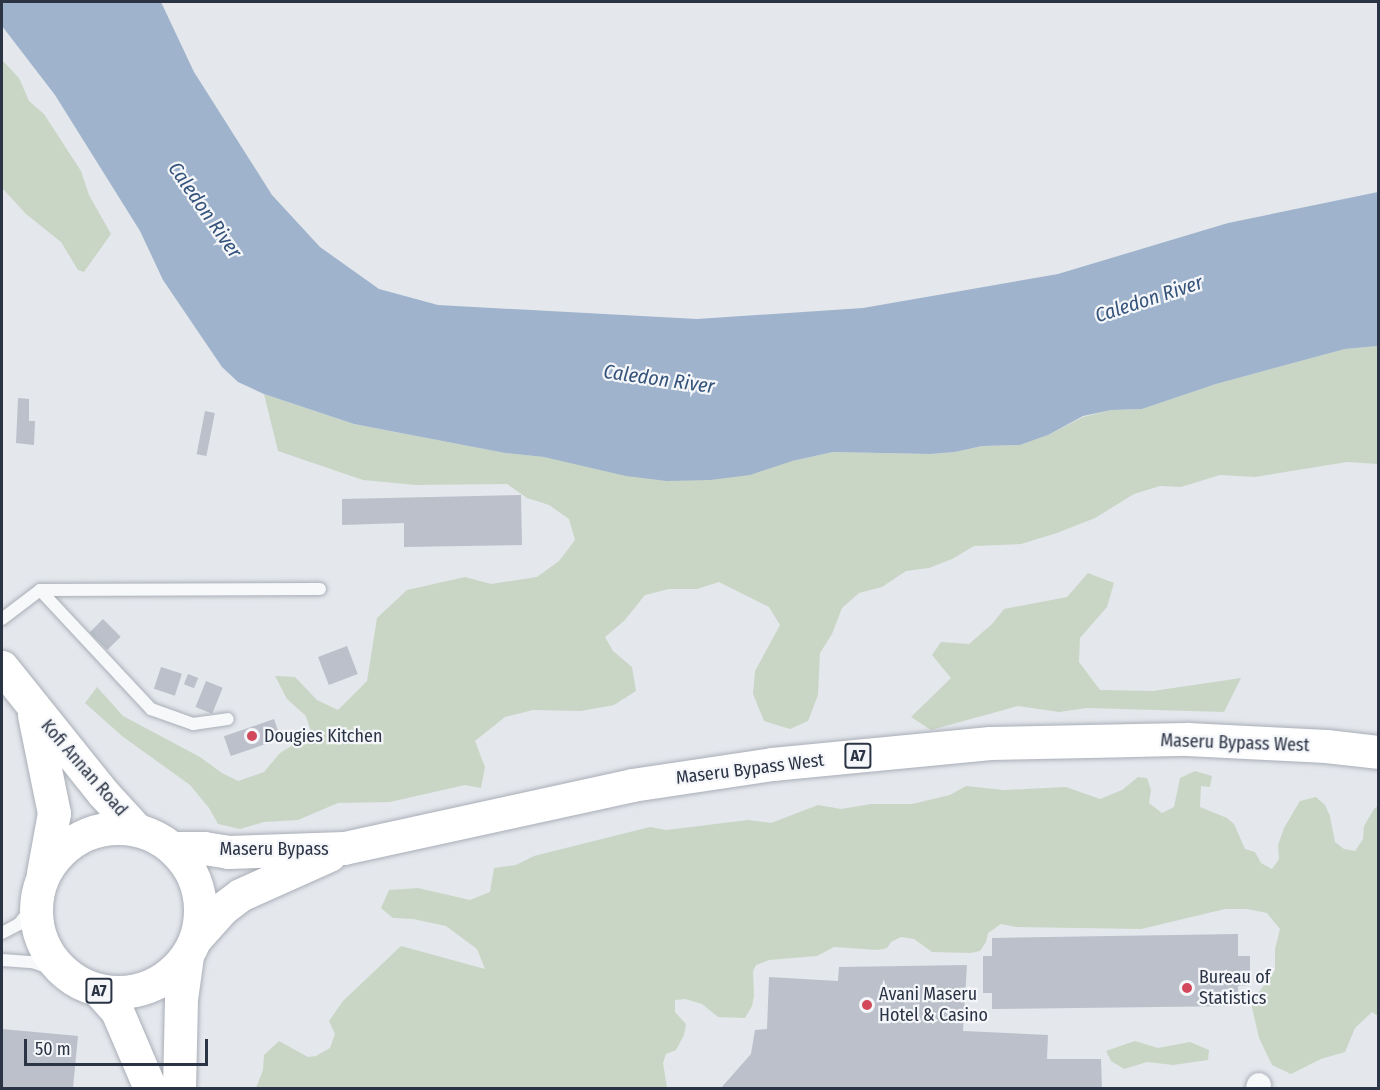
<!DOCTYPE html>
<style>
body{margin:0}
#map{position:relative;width:1380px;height:1090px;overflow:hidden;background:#e4e7ec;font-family:"Fira Sans Condensed",sans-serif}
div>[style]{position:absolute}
.green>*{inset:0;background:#c9d6c5}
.water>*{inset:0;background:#9fb4cc}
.building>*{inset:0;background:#bbc0ca;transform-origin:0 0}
.roads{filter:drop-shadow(0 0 2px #a9aeb7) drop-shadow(0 0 2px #a9aeb7)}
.lane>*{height:12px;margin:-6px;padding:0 6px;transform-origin:6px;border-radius:6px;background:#f7f8fa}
.street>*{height:24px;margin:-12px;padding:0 12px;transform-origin:12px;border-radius:12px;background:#f7f8fa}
.secondary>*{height:33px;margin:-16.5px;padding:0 16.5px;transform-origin:16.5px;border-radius:16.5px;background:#fff}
.primary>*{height:33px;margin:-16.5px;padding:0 16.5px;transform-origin:16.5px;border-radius:16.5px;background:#fff}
.primary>.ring{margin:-16.5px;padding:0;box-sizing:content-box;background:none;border:33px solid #fff;border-radius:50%}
.dots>*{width:16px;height:16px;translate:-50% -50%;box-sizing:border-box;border:3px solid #f4f6f9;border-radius:50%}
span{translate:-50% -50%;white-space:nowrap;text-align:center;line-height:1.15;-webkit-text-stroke:4.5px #f4f6f9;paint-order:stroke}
.shield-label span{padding:2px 4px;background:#f4f6f9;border:2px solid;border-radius:4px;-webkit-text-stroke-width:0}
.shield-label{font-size:16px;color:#2b3445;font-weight:700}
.poi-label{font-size:18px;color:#2b3445}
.left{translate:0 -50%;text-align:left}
.street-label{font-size:18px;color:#2b3445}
.water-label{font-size:20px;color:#34527a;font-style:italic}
.frame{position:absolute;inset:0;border:3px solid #2b3445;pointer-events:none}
.scale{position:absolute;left:24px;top:1039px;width:184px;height:27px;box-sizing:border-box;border:3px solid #2b3445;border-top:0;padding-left:8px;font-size:18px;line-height:21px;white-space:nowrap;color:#2b3445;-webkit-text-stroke:4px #f4f6f9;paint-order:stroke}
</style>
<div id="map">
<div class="green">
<i style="clip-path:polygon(2px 60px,19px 78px,29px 101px,44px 114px,81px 171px,89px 195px,111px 234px,84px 272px,78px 270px,61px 242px,26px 214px,2px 188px)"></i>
<i style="clip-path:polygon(1378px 346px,1378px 464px,1347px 462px,1255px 477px,1220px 475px,1181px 487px,1160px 486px,1134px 494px,1095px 518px,1057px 533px,1021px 544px,974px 546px,952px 559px,929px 568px,906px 571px,882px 587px,859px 593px,842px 608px,832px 634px,820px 653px,818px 695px,808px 721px,790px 729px,764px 721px,753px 694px,755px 671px,780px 625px,769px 607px,719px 582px,697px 589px,669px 589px,645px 595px,624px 621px,605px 637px,613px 651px,632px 667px,636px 691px,614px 705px,581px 711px,533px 710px,505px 717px,475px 741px,485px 767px,481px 788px,465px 785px,390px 802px,338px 803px,298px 820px,264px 822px,240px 829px,218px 824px,209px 808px,190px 785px,122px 736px,85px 703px,97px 687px,123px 716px,200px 757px,222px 773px,238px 781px,264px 772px,280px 753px,298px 742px,314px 741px,306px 716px,287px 699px,275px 676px,295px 677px,317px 700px,338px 710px,367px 681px,377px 618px,407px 590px,465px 577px,491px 584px,537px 577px,559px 561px,575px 540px,569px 519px,549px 505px,527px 498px,507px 484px,416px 485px,363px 480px,278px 451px,264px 394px,354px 424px,505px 453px,544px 457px,792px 461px,833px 452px,930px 454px,955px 452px,982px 446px,1020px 445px,1048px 435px,1083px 417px,1111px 410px,1142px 409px,1216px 384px,1345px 349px)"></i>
<i style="clip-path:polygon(1088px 573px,1114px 583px,1107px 607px,1080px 638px,1079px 662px,1100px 690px,1153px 691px,1241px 678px,1224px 712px,1087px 708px,1059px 712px,1018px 706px,931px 730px,911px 717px,951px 678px,932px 655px,941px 642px,969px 644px,992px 624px,1004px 609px,1067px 597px)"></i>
<i style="clip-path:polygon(1195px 771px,1212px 776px,1210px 787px,1201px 786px,1200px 807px,1227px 818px,1234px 824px,1245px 849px,1255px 852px,1261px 863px,1272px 869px,1279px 859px,1278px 845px,1284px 828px,1300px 801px,1316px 797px,1325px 805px,1330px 816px,1335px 842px,1344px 849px,1355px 851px,1363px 839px,1364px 826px,1374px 809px,1378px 806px,1378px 1016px,1372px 1012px,1355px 1028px,1345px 1052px,1321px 1059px,1291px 1074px,1272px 1065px,1259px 1038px,1251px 1003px,1275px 970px,1275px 949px,1280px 929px,1267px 913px,1247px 909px,1225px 909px,1141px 929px,1016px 927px,1001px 924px,988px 933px,986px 942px,980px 951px,970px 953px,932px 952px,914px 939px,901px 937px,891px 942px,887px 948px,878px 950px,834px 947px,817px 956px,769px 960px,756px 965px,753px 971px,754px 996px,752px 1006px,745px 1018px,718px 1017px,702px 1004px,685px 999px,675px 1000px,675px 1012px,686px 1024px,684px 1035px,676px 1050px,666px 1054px,663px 1063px,667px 1088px,256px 1088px,263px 1070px,264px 1055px,279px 1041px,308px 1057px,316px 1056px,330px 1048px,335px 1034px,329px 1021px,343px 1001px,401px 946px,485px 969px,477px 949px,446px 926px,413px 919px,393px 918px,381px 908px,389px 890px,418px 888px,470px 900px,490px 892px,494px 868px,516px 865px,534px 856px,650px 827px,666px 830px,748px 820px,771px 823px,818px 805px,841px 809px,871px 804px,912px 804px,950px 795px,966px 786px,1004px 790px,1066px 787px,1100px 799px,1122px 790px,1138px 777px,1147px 778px,1151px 790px,1149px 803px,1162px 813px,1174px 807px,1180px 778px)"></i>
<i style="clip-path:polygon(1135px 1041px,1158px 1048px,1190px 1042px,1209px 1050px,1208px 1060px,1173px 1065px,1147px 1062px,1124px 1069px,1111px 1061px,1106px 1051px)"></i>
</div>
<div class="water">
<i style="clip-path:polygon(2px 2px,161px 2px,194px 72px,272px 195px,320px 247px,379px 289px,438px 305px,697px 319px,863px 308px,1058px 274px,1228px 223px,1378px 192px,1378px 346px,1345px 349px,1216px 384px,1142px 409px,1111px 410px,1083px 416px,1048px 435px,1020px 445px,982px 446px,955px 452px,930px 454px,833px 452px,792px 461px,750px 475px,710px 480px,667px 481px,626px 476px,544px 457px,505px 453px,354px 424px,264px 394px,238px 382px,222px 367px,163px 280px,140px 231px,55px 95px,2px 26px)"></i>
</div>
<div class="building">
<i style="clip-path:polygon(18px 398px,29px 399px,29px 421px,35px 421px,34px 445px,16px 443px)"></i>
<i style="left:205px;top:411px;width:10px;height:44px;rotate:11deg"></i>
<i style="clip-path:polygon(521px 495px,522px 545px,404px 547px,404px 523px,342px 525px,342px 499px)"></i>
<i style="left:103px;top:619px;width:25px;height:19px;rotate:45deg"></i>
<i style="left:347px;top:646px;width:30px;height:31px;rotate:69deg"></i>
<i style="left:161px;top:667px;width:22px;height:23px;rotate:18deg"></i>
<i style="left:188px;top:674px;width:11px;height:11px;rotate:22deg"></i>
<i style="left:206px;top:681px;width:18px;height:28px;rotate:22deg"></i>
<i style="left:274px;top:719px;width:21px;height:53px;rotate:71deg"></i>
<i style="clip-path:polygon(1238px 934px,1238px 956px,1250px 956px,1250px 985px,1238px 986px,1238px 1006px,992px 1009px,992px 993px,983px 993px,983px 956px,992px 956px,992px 938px)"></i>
<i style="clip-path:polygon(967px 965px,963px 1031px,1048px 1035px,1047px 1059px,1101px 1059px,1102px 1088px,721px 1088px,751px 1054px,755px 1030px,767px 1029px,769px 977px,838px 981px,839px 967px)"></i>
<i style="clip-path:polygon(2px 1029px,78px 1036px,73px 1088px,2px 1088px)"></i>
</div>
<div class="roads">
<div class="lane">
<i style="left:40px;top:590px;width:280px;rotate:-0.2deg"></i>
<i style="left:2px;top:619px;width:48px;rotate:-37.3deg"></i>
<i style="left:40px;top:590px;width:163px;rotate:47deg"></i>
<i style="left:151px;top:709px;width:45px;rotate:19.7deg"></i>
<i style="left:193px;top:724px;width:35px;rotate:-8deg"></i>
<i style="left:2px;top:933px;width:19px;rotate:-28deg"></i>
<i style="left:19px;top:924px;width:28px;rotate:-52deg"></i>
<i style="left:2px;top:960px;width:31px;rotate:4deg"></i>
<i style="left:33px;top:962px;width:33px;rotate:20deg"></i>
</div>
<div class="street">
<i style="left:1258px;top:1088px;width:3px;rotate:-72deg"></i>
</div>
<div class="secondary">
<i style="left:99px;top:991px;width:27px;rotate:48deg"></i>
<i style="left:117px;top:1011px;width:84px;rotate:66.8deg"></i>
<i style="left:179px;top:1088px;width:89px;rotate:-88.7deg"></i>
<i style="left:181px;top:999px;width:43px;rotate:-82.1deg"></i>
</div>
<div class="primary">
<i style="left:2px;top:667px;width:161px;rotate:51.3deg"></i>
<i style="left:103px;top:793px;width:50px;rotate:47.4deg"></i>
<i style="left:34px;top:715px;width:100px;rotate:78.5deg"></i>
<i style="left:54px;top:813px;width:61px;rotate:100.4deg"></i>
<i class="ring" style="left:36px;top:828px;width:131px;height:131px"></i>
<i style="left:172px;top:848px;width:32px"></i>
<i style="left:204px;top:848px;width:24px;rotate:9deg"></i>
<i style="left:228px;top:852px;width:116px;rotate:-2deg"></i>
<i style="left:344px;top:848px;width:295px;rotate:-12.3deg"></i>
<i style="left:632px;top:785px;width:142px;rotate:-8.5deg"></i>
<i style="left:772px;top:764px;width:219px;rotate:-5.5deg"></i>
<i style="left:990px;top:743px;width:197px;rotate:-1.2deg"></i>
<i style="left:1187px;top:739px;width:139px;rotate:2.9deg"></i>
<i style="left:1326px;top:746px;width:52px;rotate:6.6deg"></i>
<i style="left:196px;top:938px;width:40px;rotate:-48deg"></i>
<i style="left:223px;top:908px;width:21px;rotate:-37deg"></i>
<i style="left:240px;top:895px;width:98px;rotate:-24.2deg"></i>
</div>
</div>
<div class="dots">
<i style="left:252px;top:736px;background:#d1495b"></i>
<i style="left:1187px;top:988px;background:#d1495b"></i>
<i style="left:867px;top:1005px;background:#d1495b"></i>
</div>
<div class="shield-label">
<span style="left:858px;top:756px">A7</span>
<span style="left:99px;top:991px">A7</span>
</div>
<div class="poi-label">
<span class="left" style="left:264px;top:736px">Dougies Kitchen</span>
<span class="left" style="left:1199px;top:988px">Bureau of<br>Statistics</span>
<span class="left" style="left:879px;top:1005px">Avani Maseru<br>Hotel &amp; Casino</span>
</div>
<div class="street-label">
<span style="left:1235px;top:743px;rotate:2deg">Maseru Bypass West</span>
<span style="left:84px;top:768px;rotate:49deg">Kofi Annan Road</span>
<span style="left:750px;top:769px;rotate:-7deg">Maseru Bypass West</span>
<span style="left:274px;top:849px">Maseru Bypass</span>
</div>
<div class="water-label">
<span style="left:205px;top:210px;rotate:55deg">Caledon River</span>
<span style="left:1149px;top:299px;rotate:-18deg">Caledon River</span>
<span style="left:659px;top:379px;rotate:8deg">Caledon River</span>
</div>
<div class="frame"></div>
<div class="scale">50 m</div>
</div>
